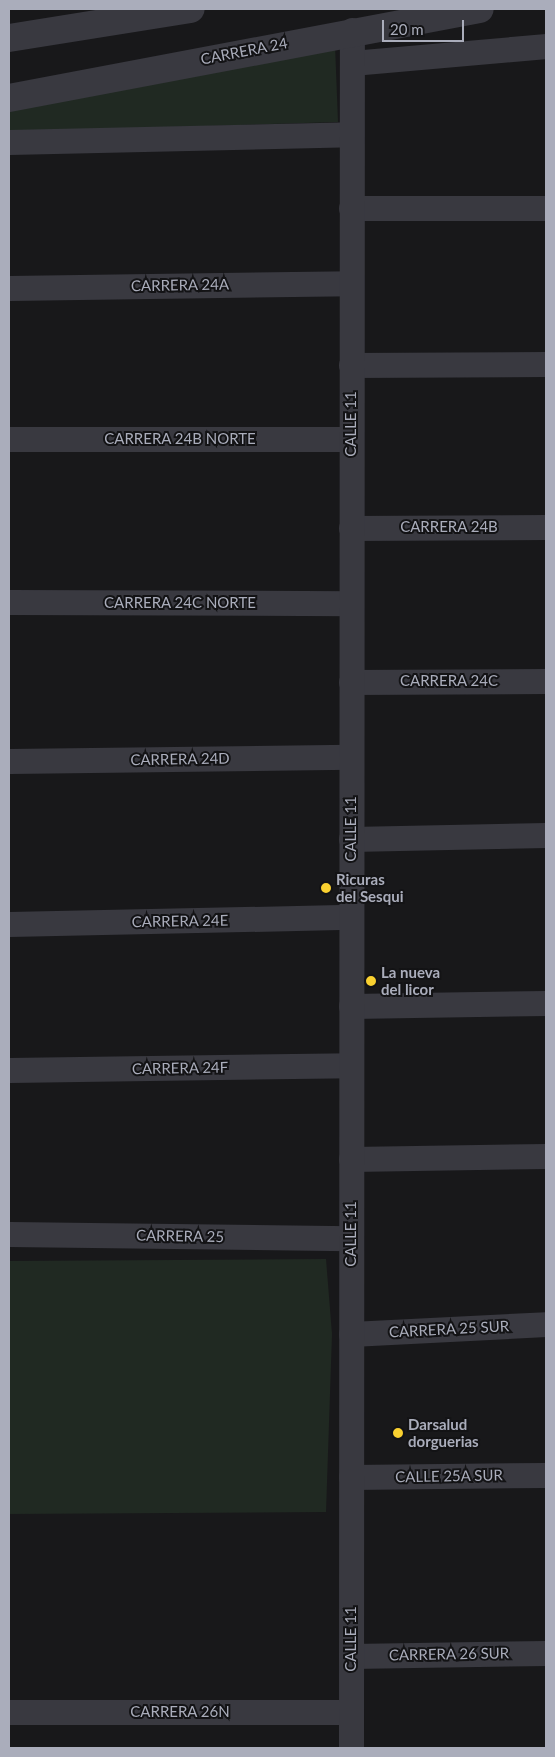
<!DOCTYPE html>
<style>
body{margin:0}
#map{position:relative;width:555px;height:1757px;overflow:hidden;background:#18181a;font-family:Lato,sans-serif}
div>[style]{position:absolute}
.green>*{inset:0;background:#202922}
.minor>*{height:25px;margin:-12.5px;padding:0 12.5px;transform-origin:12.5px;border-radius:12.5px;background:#393940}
.tertiary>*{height:28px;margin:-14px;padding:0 14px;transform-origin:14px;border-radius:14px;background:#393940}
.dots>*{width:14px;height:14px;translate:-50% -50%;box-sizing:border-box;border:2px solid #131315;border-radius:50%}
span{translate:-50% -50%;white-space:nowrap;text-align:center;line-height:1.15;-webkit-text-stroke:4px #131315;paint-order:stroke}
.street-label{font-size:15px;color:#aaadbb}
.poi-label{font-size:15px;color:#aaadbb;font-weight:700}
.left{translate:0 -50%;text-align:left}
.frame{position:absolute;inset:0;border:10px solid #aaadbb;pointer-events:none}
.scale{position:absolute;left:382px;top:20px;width:82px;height:22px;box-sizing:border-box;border:2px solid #aaadbb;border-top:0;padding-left:6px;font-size:15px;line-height:18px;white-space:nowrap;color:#aaadbb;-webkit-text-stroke:4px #131315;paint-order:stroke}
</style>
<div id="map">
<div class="green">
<i style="clip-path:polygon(335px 45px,338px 122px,9px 132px,9px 87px)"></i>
<i style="clip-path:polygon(326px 1259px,332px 1334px,326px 1512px,9px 1514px,9px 1261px)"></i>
</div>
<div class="minor">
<i style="left:352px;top:63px;width:195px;rotate:-5deg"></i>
<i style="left:9px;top:142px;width:342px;rotate:-1.3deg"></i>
<i style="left:351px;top:208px;width:195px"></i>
<i style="left:9px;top:288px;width:342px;rotate:-0.8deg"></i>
<i style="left:351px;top:365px;width:195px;rotate:-0.3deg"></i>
<i style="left:9px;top:439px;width:342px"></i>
<i style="left:351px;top:528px;width:195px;rotate:-0.3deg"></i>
<i style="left:9px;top:602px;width:342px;rotate:0.2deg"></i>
<i style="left:351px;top:682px;width:195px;rotate:-0.3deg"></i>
<i style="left:9px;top:761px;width:342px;rotate:-0.7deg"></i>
<i style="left:351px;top:839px;width:195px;rotate:-1.2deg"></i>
<i style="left:9px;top:924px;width:342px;rotate:-1.2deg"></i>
<i style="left:351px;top:1006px;width:195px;rotate:-0.9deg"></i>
<i style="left:9px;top:1070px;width:342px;rotate:-0.8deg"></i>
<i style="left:351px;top:1159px;width:195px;rotate:-0.9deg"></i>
<i style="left:9px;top:1234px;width:342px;rotate:0.7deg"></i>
<i style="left:351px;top:1334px;width:195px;rotate:-2.9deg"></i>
<i style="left:351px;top:1477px;width:195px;rotate:-0.6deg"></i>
<i style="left:351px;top:1656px;width:195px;rotate:-0.9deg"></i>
<i style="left:9px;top:1712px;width:342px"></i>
<i style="left:351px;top:1748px;width:1718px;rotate:-89.97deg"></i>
</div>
<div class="tertiary">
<i style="left:9px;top:38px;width:184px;rotate:-9.1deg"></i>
<i style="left:9px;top:98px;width:479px;rotate:-10.7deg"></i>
</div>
<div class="dots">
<i style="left:326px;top:888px;background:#fad130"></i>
<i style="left:371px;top:981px;background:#fad130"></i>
<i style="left:398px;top:1433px;background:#fad130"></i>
</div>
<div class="street-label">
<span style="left:244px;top:51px;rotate:-11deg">CARRERA 24</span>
<span style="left:180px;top:285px;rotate:-1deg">CARRERA 24A</span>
<span style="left:351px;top:424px;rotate:-90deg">CALLE 11</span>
<span style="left:180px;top:439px">CARRERA 24B NORTE</span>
<span style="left:449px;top:527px">CARRERA 24B</span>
<span style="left:180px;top:603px">CARRERA 24C NORTE</span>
<span style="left:449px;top:681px">CARRERA 24C</span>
<span style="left:180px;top:759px;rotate:-1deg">CARRERA 24D</span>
<span style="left:351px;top:829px;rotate:-90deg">CALLE 11</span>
<span style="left:180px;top:921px;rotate:-1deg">CARRERA 24E</span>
<span style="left:180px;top:1068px;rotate:-1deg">CARRERA 24F</span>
<span style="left:351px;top:1234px;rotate:-90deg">CALLE 11</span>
<span style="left:180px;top:1236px;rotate:1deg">CARRERA 25</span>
<span style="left:449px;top:1329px;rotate:-3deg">CARRERA 25 SUR</span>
<span style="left:449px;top:1476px;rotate:-1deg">CALLE 25A SUR</span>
<span style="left:351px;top:1639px;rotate:-90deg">CALLE 11</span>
<span style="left:449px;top:1654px;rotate:-1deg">CARRERA 26 SUR</span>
<span style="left:180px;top:1712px">CARRERA 26N</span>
</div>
<div class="poi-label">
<span class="left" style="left:336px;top:888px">Ricuras<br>del Sesqui</span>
<span class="left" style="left:381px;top:981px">La nueva<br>del licor</span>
<span class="left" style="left:408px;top:1433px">Darsalud<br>dorguerias</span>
</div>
<div class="frame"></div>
<div class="scale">20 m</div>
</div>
